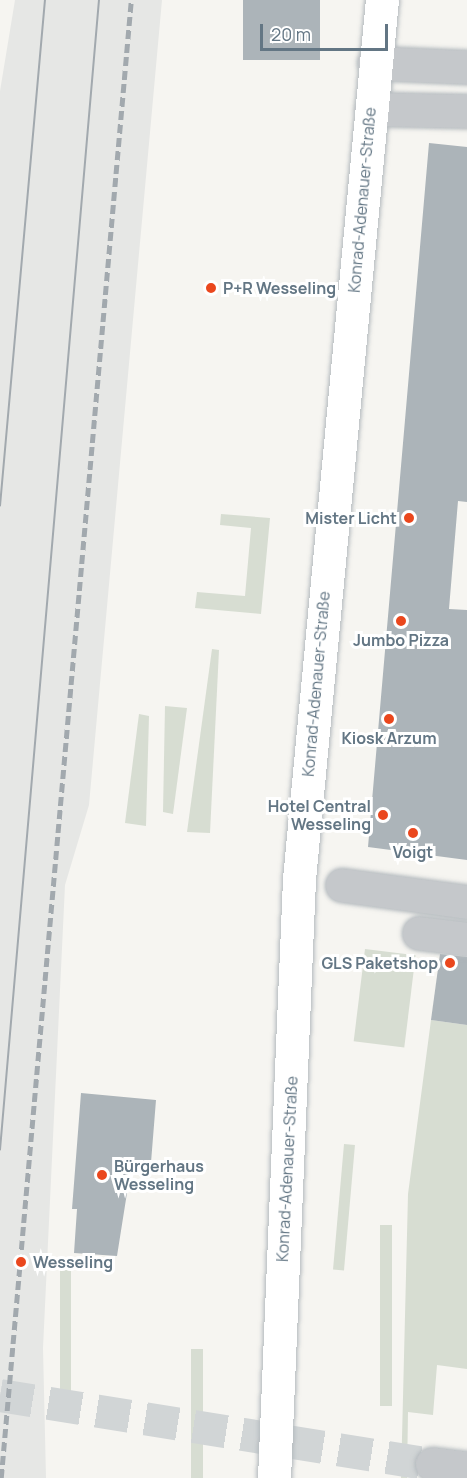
<!DOCTYPE html>
<meta charset="utf-8">
<style>
body{margin:0}
#map{position:relative;width:467px;height:1478px;overflow:hidden;background:#f6f5f1;font-family:Manrope,sans-serif}
div>[style]{position:absolute}
.built>*{inset:0;background:#e6e7e5}
.green>*{inset:0;background:#d7ddd2;transform-origin:0 0}
.building>*{inset:0;background:#acb4b9;transform-origin:0 0}
.tertiary-tunnel>*{height:33px;margin-top:-16.5px;transform-origin:0;background:repeating-linear-gradient(90deg,#d1d5d6 0 33px,transparent 0 49px)}
.roads{filter:drop-shadow(0 0 2px #b4babe) drop-shadow(0 0 2px #b4babe)}
.pedestrian>*{height:33px;margin:-16.5px;padding:0 16.5px;transform-origin:16.5px;border-radius:16.5px;background:#c5c8cb}
.minor>*{height:33px;margin:-16.5px;padding:0 16.5px;transform-origin:16.5px;border-radius:16.5px;background:#c5c8cb}
.tertiary>*{height:33px;margin:-16.5px;padding:0 16.5px;transform-origin:16.5px;border-radius:16.5px;background:#c5c8cb}
.secondary>*{height:33px;margin:-16.5px;padding:0 16.5px;transform-origin:16.5px;border-radius:16.5px;background:#fff}
.tram>*{height:1.5px;margin:-0.75px;padding:0 0.75px;transform-origin:0.75px;border-radius:0.75px;background:#a2a9ae}
.rail>*{height:4.5px;margin-top:-2.25px;transform-origin:0;background:repeating-linear-gradient(90deg,#a2a9ae 0 9px,transparent 0 13.5px)}
.dots>*{width:16px;height:16px;translate:-50% -50%;box-sizing:border-box;border:3px solid #fff;border-radius:50%}
span{translate:-50% -50%;white-space:nowrap;text-align:center;line-height:1.15;-webkit-text-stroke:6px #fff;paint-order:stroke}
.street-label{font-size:16px;color:#637684}
.poi-label{font-size:16px;color:#637684;font-weight:700}
.left{translate:0 -50%;text-align:left}
.right{translate:-100% -50%;text-align:right}
.scale{position:absolute;left:260px;top:24px;width:128px;height:27px;box-sizing:border-box;border:3px solid #637684;border-top:0;padding-left:8px;font-size:18px;line-height:21px;white-space:nowrap;color:#637684;-webkit-text-stroke:4px #fff;paint-order:stroke}
</style>
<div id="map">
<div class="built">
<i style="clip-path:polygon(15px 0,162px 0,89px 805px,65px 885px,43px 1348px,46px 1478px,0 1478px,0 91px)"></i>
</div>
<div class="green">
<i style="clip-path:polygon(221px 514px,270px 518px,261px 614px,195px 608px,197px 592px,245px 596px,251px 528px,220px 525px)"></i>
<i style="clip-path:polygon(212px 649px,219px 650px,210px 833px,187px 832px)"></i>
<i style="clip-path:polygon(165px 706px,187px 708px,173px 814px,163px 812px)"></i>
<i style="clip-path:polygon(139px 714px,149px 716px,146px 826px,125px 823px)"></i>
<i style="left:365px;top:949px;width:51px;height:93px;rotate:7deg"></i>
<i style="clip-path:polygon(431px 1020px,467px 1025px,467px 1369px,437px 1365px,433px 1415px,408px 1412px,407px 1478px,401px 1478px,408px 1194px)"></i>
<i style="left:344px;top:1144px;width:11px;height:126px;rotate:5deg"></i>
<i style="left:380px;top:1225px;width:12px;height:181px"></i>
<i style="left:60px;top:1268px;width:11px;height:126px"></i>
<i style="left:191px;top:1349px;width:12px;height:129px"></i>
</div>
<div class="building">
<i style="left:243px;top:0;width:77px;height:60px"></i>
<i style="clip-path:polygon(429px 143px,467px 147px,467px 502px,458px 501px,449px 609px,467px 610px,467px 860px,368px 847px)"></i>
<i style="clip-path:polygon(440px 954px,467px 957px,467px 1025px,431px 1020px)"></i>
<i style="clip-path:polygon(81px 1093px,156px 1100px,150px 1175px,130px 1174px,117px 1256px,74px 1253px,77px 1209px,72px 1209px)"></i>
</div>
<div class="tertiary-tunnel">
<i style="left:0;top:1395px;width:437px;rotate:9.1deg"></i>
</div>
<div class="roads">
<div class="pedestrian">
<i style="left:342px;top:885px;width:126px;rotate:7.7deg"></i>
<i style="left:419px;top:933px;width:48px;rotate:7.1deg"></i>
</div>
<div class="minor">
<i style="left:374px;top:63px;width:93px;rotate:2.5deg"></i>
<i style="left:371px;top:109px;width:96px;rotate:1.2deg"></i>
</div>
<div class="tertiary">
<i style="left:432px;top:1464px;width:35px;rotate:7deg"></i>
</div>
<div class="secondary">
<i style="left:274px;top:1478px;width:600px;rotate:-87.61deg"></i>
<i style="left:299px;top:879px;width:883px;rotate:-84.61deg"></i>
</div>
</div>
<div class="tram">
<i style="left:0;top:506px;width:508px;rotate:-84.92deg"></i>
<i style="left:0;top:1150px;width:1154px;rotate:-85.08deg"></i>
</div>
<div class="rail">
<i style="left:1px;top:1478px;width:1484px;rotate:-84.97deg"></i>
</div>
<div class="dots">
<i style="left:211px;top:288px;background:#ea471d"></i>
<i style="left:409px;top:518px;background:#ea471d"></i>
<i style="left:401px;top:621px;background:#ea471d"></i>
<i style="left:389px;top:719px;background:#ea471d"></i>
<i style="left:383px;top:815px;background:#ea471d"></i>
<i style="left:413px;top:833px;background:#ea471d"></i>
<i style="left:450px;top:963px;background:#ea471d"></i>
<i style="left:102px;top:1175px;background:#ea471d"></i>
<i style="left:21px;top:1262px;background:#ea471d"></i>
</div>
<div class="street-label">
<span style="left:362px;top:200px;rotate:-85deg">Konrad-Adenauer-Straße</span>
<span style="left:316px;top:684px;rotate:-85deg">Konrad-Adenauer-Straße</span>
<span style="left:287px;top:1169px;rotate:-87deg">Konrad-Adenauer-Straße</span>
</div>
<div class="poi-label">
<span class="left" style="left:223px;top:288px">P+R Wesseling</span>
<span class="right" style="left:397px;top:518px">Mister Licht</span>
<span style="left:401px;top:640px">Jumbo Pizza</span>
<span style="left:389px;top:738px">Kiosk Arzum</span>
<span class="right" style="left:371px;top:815px">Hotel Central<br>Wesseling</span>
<span style="left:413px;top:852px">Voigt</span>
<span class="right" style="left:438px;top:963px">GLS Paketshop</span>
<span class="left" style="left:114px;top:1175px">Bürgerhaus<br>Wesseling</span>
<span class="left" style="left:33px;top:1262px">Wesseling</span>
</div>
<div class="scale">20 m</div>
</div>
